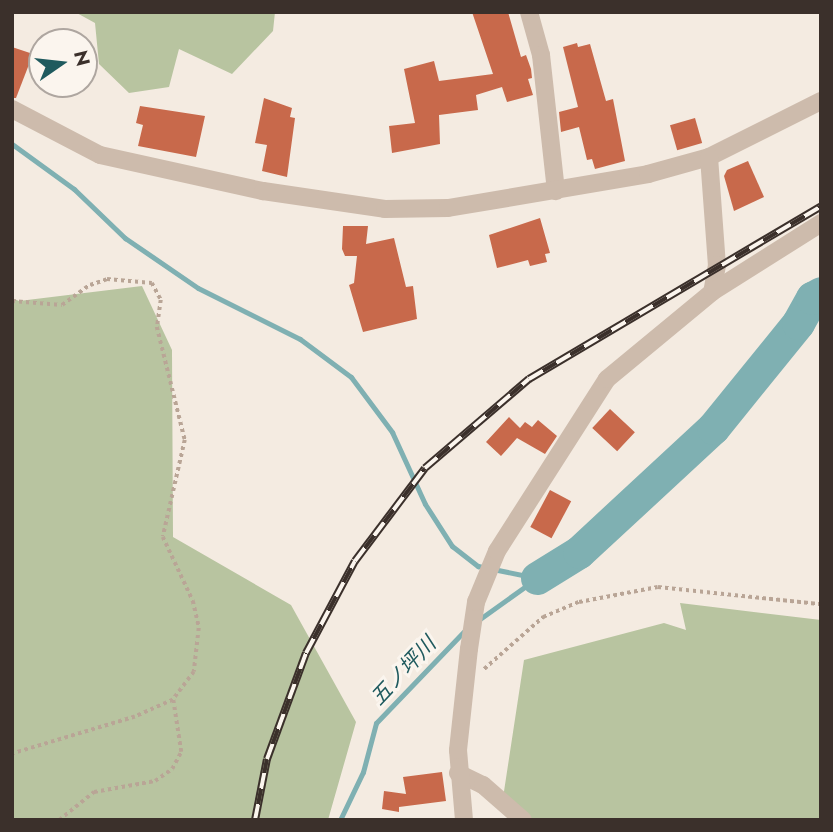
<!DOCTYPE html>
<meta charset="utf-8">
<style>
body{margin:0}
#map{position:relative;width:833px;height:832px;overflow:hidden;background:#f4ebe1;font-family:Jost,"Noto Sans JP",sans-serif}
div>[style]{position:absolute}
.green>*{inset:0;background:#b8c4a0}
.stream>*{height:5px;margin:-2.5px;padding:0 2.5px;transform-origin:2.5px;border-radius:2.5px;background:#7fb0b2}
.river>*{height:33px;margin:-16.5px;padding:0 16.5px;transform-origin:16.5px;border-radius:16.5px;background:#7fb0b2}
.building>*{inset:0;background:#c8694b;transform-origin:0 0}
.path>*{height:3.5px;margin-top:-1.75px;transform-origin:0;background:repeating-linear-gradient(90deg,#b9a596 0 3.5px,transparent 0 7px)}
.minor>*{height:18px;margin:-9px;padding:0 9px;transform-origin:9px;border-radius:9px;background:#cdbbac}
.rail>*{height:8px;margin-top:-4px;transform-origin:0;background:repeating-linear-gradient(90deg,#fbf5ee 0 16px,#3b302b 0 32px);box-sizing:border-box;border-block:2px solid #3b302b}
span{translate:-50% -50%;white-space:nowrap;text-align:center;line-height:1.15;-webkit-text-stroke:6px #fbf5ee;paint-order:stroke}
.water-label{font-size:21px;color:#1f5a5e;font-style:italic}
.frame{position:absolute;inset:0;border:14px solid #3b302b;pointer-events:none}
.north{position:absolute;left:28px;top:28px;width:70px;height:70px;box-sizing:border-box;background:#fbf5ee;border:2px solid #aea6a0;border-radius:50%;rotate:76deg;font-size:19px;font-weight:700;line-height:28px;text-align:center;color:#3b302b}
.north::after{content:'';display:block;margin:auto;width:24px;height:32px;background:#1f5a5e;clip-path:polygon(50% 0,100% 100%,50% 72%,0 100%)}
</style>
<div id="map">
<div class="green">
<i style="clip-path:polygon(75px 12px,275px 12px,273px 31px,232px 74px,179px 49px,169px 87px,129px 93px,99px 64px,95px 23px)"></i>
<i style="clip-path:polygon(142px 286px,172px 350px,173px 537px,291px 605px,356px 722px,328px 820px,12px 820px,12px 298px,19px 301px)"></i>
<i style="clip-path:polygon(680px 603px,821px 620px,821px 820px,510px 820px,501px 811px,524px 660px,664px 623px,686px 630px)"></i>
</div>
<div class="stream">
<i style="left:12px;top:144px;width:77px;rotate:36deg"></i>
<i style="left:74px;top:189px;width:71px;rotate:43.9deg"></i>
<i style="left:125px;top:238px;width:88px;rotate:34.4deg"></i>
<i style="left:198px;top:288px;width:114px;rotate:26.6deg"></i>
<i style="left:300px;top:339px;width:64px;rotate:36.7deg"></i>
<i style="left:351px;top:377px;width:69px;rotate:53.3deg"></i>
<i style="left:392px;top:432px;width:79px;rotate:65.4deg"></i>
<i style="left:425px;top:504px;width:50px;rotate:57.3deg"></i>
<i style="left:452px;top:546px;width:33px;rotate:38deg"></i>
<i style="left:478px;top:566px;width:60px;rotate:11.5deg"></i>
<i style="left:477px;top:621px;width:74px;rotate:-35.6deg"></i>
<i style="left:340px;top:820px;width:53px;rotate:-64.4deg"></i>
<i style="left:363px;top:772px;width:51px;rotate:-75.1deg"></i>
<i style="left:376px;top:723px;width:130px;rotate:-46.2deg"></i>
</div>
<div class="river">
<i style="left:537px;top:578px;width:49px;rotate:-31.8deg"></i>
<i style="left:579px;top:552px;width:183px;rotate:-42.8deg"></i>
<i style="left:713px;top:428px;width:135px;rotate:-51deg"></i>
<i style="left:798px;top:323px;width:29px;rotate:-61deg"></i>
<i style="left:812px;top:298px;width:10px;rotate:-29deg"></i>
</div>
<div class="building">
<i style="clip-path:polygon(472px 12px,508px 12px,521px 57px,526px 55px,531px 69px,532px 78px,528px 79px,533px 95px,507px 102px,502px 87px,476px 95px,478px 110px,439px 115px,440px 144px,392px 153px,389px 126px,415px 123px,404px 69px,434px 61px,439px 81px,493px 74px)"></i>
<i style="clip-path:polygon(577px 43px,578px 47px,590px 44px,606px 101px,613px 99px,625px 161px,595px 169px,592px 159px,587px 160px,579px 127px,561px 132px,559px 112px,578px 107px,563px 47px)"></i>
<i style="clip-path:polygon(12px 47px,33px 54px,16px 98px,12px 98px)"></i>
<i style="clip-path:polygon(264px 98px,292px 108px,290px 117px,295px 118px,287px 177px,262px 171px,267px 145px,255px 143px)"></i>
<i style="clip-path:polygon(140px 106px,205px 116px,196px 157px,138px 146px,143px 125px,136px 123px)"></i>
<i style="left:695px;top:118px;width:26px;height:26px;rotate:74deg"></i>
<i style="clip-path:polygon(748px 161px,764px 197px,734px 211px,724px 176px,727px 170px)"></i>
<i style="clip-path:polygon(540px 218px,550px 253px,545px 254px,547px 262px,530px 266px,528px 260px,497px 268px,489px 235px)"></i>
<i style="clip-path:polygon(343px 226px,368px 226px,366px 244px,394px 238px,406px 287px,413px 286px,417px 319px,363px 332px,349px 285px,354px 283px,357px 256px,345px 256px,342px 249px)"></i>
<i style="left:610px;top:409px;width:34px;height:26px;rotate:43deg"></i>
<i style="clip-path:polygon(509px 417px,520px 428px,525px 422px,532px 427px,538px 420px,557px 436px,545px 454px,517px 438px,501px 456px,486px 442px)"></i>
<i style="left:550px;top:490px;width:24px;height:42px;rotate:28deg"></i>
<i style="clip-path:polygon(442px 772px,446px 801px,399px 807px,399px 812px,382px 809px,384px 791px,406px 794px,403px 777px)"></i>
</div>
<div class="path">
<i style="left:12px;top:301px;width:50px;rotate:4.6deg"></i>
<i style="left:62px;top:305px;width:34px;rotate:-36deg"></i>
<i style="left:90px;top:285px;width:18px;rotate:-19deg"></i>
<i style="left:107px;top:279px;width:45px;rotate:5.1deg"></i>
<i style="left:152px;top:283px;width:19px;rotate:62deg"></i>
<i style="left:161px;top:300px;width:27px;rotate:98deg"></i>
<i style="left:157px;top:327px;width:116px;rotate:76.1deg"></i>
<i style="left:185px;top:440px;width:99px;rotate:102.8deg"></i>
<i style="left:163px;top:537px;width:71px;rotate:64.9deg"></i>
<i style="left:193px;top:601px;width:28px;rotate:77deg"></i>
<i style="left:199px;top:628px;width:44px;rotate:96.5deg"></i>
<i style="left:194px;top:672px;width:35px;rotate:127deg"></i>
<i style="left:173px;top:700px;width:42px;rotate:155.9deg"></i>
<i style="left:135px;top:717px;width:128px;rotate:163.3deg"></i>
<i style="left:484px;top:669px;width:79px;rotate:-41.4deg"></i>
<i style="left:543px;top:617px;width:39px;rotate:-23deg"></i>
<i style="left:579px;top:602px;width:80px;rotate:-10.8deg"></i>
<i style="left:658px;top:587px;width:164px;rotate:6deg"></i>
<i style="left:59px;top:820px;width:45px;rotate:-38.7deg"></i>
<i style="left:94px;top:792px;width:62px;rotate:-10.2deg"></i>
<i style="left:155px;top:781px;width:21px;rotate:-35deg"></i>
<i style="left:172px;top:769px;width:19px;rotate:-62deg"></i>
<i style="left:181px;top:752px;width:53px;rotate:-98.7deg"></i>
</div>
<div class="minor">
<i style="left:529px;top:12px;width:45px;rotate:74.4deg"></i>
<i style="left:541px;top:55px;width:137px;rotate:83.7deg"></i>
<i style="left:12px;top:109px;width:99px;rotate:27.6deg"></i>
<i style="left:100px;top:155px;width:167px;rotate:12.5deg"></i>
<i style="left:263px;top:191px;width:123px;rotate:8.4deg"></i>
<i style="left:385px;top:209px;width:63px;rotate:-0.9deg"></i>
<i style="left:448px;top:208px;width:203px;rotate:-9.6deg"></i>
<i style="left:648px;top:174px;width:63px;rotate:-15.6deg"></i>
<i style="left:709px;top:157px;width:125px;rotate:-26.6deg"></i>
<i style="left:709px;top:157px;width:108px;rotate:85.8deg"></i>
<i style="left:717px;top:265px;width:27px;rotate:100deg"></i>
<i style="left:458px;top:773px;width:28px;rotate:26deg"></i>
<i style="left:483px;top:785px;width:53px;rotate:41.2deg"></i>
<i style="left:464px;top:820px;width:70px;rotate:-94.9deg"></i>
<i style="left:458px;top:750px;width:102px;rotate:-83.8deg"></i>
<i style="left:469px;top:649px;width:48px;rotate:-81.5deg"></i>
<i style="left:476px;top:602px;width:55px;rotate:-67.6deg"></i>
<i style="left:497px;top:551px;width:204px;rotate:-57.4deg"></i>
<i style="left:607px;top:379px;width:136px;rotate:-39.6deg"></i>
<i style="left:712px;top:292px;width:129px;rotate:-32.3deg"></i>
</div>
<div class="rail">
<i style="left:255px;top:820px;width:62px;rotate:-78.9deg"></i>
<i style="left:267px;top:759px;width:113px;rotate:-69.8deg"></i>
<i style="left:306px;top:653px;width:104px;rotate:-62deg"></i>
<i style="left:355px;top:561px;width:116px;rotate:-53deg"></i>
<i style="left:425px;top:468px;width:137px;rotate:-40.6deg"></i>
<i style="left:529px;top:379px;width:339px;rotate:-30.6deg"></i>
</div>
<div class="water-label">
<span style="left:403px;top:671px;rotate:-47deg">五ノ坪川</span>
</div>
<div class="frame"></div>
<div class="north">N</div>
</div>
